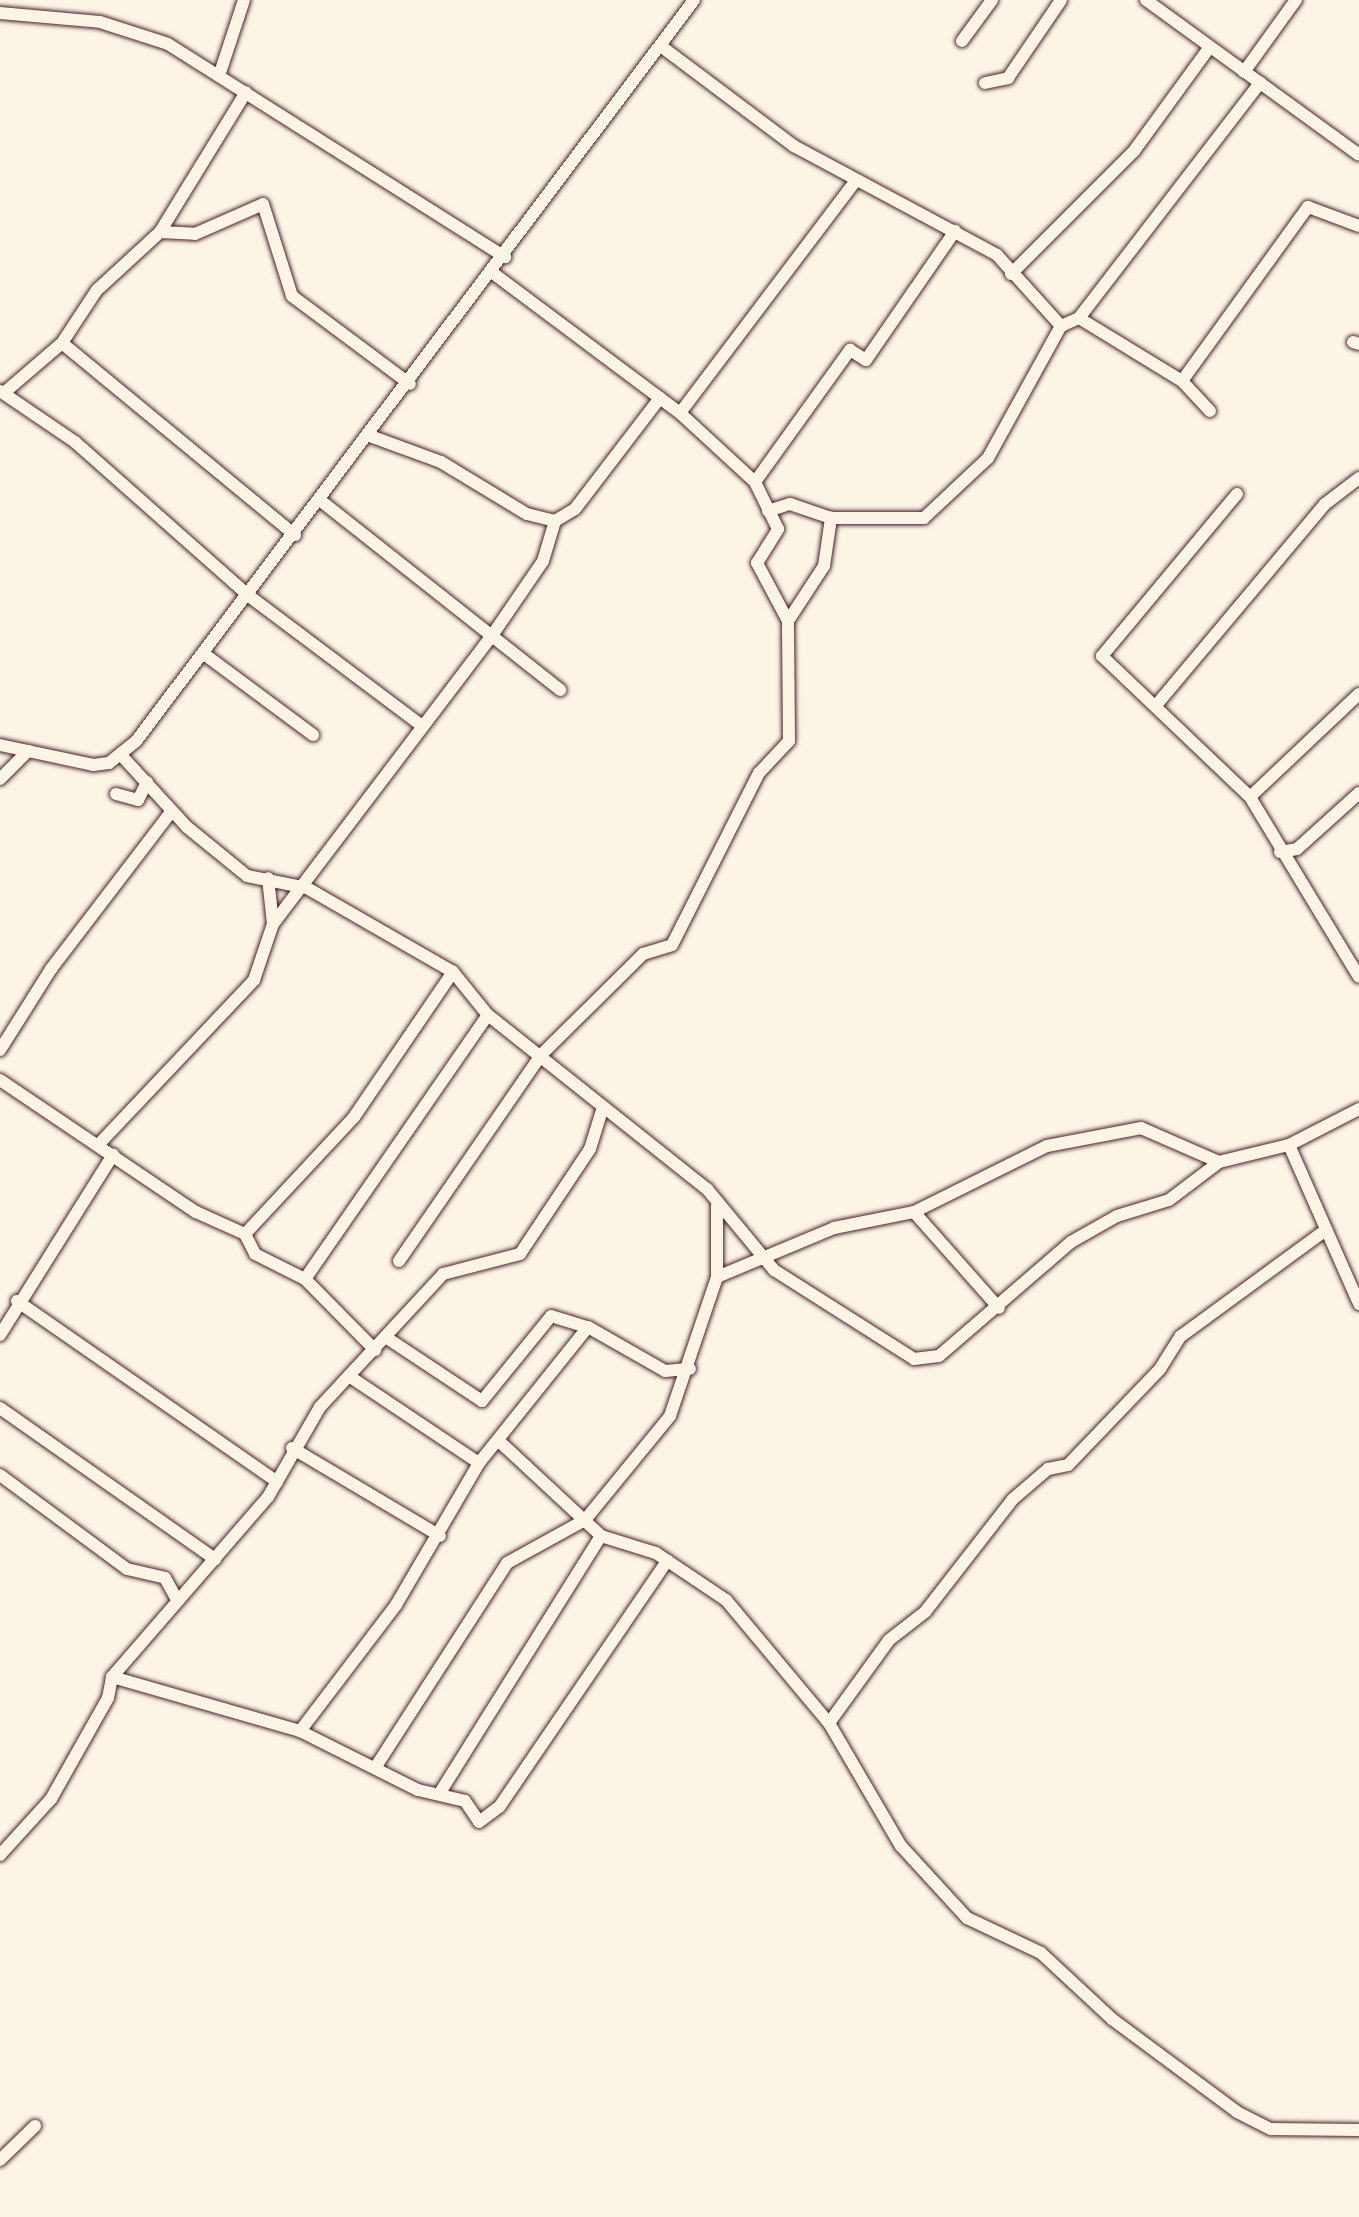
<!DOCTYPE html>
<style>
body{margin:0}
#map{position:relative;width:1359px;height:2217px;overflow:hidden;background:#fcf5e5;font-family:Caveat,sans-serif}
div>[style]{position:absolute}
.roads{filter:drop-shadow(0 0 2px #4a1f2b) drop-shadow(0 0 2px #4a1f2b)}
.street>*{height:12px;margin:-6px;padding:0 6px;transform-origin:6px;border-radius:6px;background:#fcf5e5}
span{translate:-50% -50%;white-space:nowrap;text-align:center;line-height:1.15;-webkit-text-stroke:6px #fcf5e5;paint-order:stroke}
</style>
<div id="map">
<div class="roads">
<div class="street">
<i style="left:1146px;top:0;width:263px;rotate:36deg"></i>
<i style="left:0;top:13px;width:100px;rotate:5.1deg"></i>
<i style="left:100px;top:22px;width:71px;rotate:17.9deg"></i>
<i style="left:168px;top:44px;width:399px;rotate:32.3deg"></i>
<i style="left:962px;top:41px;width:51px;rotate:-53.8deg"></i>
<i style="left:662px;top:47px;width:165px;rotate:36.9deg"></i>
<i style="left:794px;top:146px;width:230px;rotate:28.2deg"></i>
<i style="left:997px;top:255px;width:96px;rotate:48deg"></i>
<i style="left:1244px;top:72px;width:89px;rotate:-54.2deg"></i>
<i style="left:219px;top:76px;width:80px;rotate:-71.8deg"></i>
<i style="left:985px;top:83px;width:24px;rotate:-12deg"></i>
<i style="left:1008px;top:78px;width:94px;rotate:-55.8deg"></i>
<i style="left:160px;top:232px;width:35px;rotate:3deg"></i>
<i style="left:195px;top:234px;width:74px;rotate:-23.8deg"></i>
<i style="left:263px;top:204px;width:96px;rotate:72.5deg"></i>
<i style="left:292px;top:296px;width:147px;rotate:36.7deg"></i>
<i style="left:1011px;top:274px;width:174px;rotate:-45deg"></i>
<i style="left:1134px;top:151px;width:127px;rotate:-53.9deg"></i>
<i style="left:1079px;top:318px;width:121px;rotate:31.5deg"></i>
<i style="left:1182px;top:381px;width:41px;rotate:47deg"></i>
<i style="left:1353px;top:342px;width:6px;rotate:18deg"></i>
<i style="left:62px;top:343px;width:302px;rotate:39.5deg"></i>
<i style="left:1182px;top:381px;width:215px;rotate:-54.1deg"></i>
<i style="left:1308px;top:207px;width:54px;rotate:20.4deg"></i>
<i style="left:0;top:391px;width:91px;rotate:34.2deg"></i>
<i style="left:75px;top:442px;width:232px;rotate:41.5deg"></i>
<i style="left:249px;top:596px;width:216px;rotate:36.9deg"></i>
<i style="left:5px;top:392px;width:75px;rotate:-40.7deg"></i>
<i style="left:62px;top:343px;width:64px;rotate:-56.6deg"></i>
<i style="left:97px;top:290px;width:86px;rotate:-42.6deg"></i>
<i style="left:160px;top:232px;width:164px;rotate:-58.4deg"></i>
<i style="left:680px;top:413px;width:292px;rotate:-52.9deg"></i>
<i style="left:370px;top:436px;width:76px;rotate:20.1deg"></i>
<i style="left:441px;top:462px;width:100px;rotate:31.2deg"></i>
<i style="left:527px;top:514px;width:29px;rotate:14deg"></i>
<i style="left:555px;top:521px;width:23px;rotate:-31deg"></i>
<i style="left:575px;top:509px;width:140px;rotate:-52.6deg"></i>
<i style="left:755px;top:482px;width:163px;rotate:-54.3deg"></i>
<i style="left:850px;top:350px;width:19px;rotate:32deg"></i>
<i style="left:866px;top:360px;width:157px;rotate:-55.4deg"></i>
<i style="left:1237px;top:494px;width:211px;rotate:129.8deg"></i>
<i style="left:1102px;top:656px;width:204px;rotate:43.6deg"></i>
<i style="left:1250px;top:797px;width:210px;rotate:58.8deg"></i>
<i style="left:321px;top:501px;width:305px;rotate:38.3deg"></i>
<i style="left:768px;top:511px;width:23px;rotate:-18deg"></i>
<i style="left:790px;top:504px;width:43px;rotate:18.9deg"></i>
<i style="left:831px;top:518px;width:93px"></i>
<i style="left:924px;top:518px;width:88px;rotate:-43.2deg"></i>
<i style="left:988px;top:458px;width:151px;rotate:-61.1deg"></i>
<i style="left:1061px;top:326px;width:20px;rotate:-24deg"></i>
<i style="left:1079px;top:318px;width:297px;rotate:-52.4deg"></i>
<i style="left:788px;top:621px;width:66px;rotate:-56.8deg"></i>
<i style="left:824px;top:566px;width:49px;rotate:-81.7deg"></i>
<i style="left:204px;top:654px;width:136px;rotate:36.6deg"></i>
<i style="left:1158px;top:703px;width:260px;rotate:-50deg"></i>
<i style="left:1325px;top:504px;width:43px;rotate:-37.4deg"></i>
<i style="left:0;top:745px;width:95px;rotate:12.1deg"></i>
<i style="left:93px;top:765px;width:16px;rotate:-7deg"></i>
<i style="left:109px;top:763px;width:36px;rotate:-39deg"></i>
<i style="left:137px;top:740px;width:926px;rotate:-53.03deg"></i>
<i style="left:121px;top:755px;width:98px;rotate:47.5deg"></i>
<i style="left:187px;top:827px;width:77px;rotate:39.2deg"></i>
<i style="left:247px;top:876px;width:61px;rotate:11.3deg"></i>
<i style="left:307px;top:888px;width:168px;rotate:29.9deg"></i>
<i style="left:453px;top:972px;width:55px;rotate:50.9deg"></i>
<i style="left:488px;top:1015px;width:280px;rotate:38.5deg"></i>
<i style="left:707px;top:1189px;width:105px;rotate:50.4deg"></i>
<i style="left:774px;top:1270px;width:166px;rotate:32.4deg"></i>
<i style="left:914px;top:1359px;width:25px;rotate:-7deg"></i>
<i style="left:939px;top:1356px;width:174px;rotate:-40.8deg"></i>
<i style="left:1071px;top:1242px;width:53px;rotate:-29.5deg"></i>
<i style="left:1117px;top:1216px;width:54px;rotate:-17.1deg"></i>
<i style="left:1169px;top:1200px;width:63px;rotate:-37.2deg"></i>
<i style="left:0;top:779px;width:40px;rotate:-45deg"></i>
<i style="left:116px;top:794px;width:23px;rotate:15deg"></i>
<i style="left:138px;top:800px;width:20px;rotate:-63deg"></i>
<i style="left:1250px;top:797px;width:150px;rotate:-43.4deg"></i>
<i style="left:1280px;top:852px;width:17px;rotate:-10deg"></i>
<i style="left:1297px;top:849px;width:84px;rotate:-42.1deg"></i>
<i style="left:273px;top:924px;width:360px;rotate:-52.8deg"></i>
<i style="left:491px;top:637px;width:92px;rotate:-55.6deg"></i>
<i style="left:543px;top:561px;width:42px;rotate:-73.3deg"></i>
<i style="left:0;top:1050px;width:96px;rotate:-57.8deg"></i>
<i style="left:51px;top:969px;width:199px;rotate:-52.6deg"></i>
<i style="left:0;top:1080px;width:236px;rotate:34deg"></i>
<i style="left:196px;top:1212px;width:54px;rotate:24.2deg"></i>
<i style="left:245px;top:1234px;width:22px;rotate:63deg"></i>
<i style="left:255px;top:1254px;width:56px;rotate:26.6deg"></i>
<i style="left:305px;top:1279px;width:100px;rotate:45.4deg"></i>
<i style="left:1359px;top:1109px;width:79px;rotate:152.8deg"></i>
<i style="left:1289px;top:1145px;width:174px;rotate:66.2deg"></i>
<i style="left:99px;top:1144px;width:226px;rotate:-46.6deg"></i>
<i style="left:254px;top:980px;width:59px;rotate:-71.3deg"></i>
<i style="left:273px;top:924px;width:46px;rotate:-96.2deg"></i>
<i style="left:914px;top:1212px;width:128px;rotate:48.5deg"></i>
<i style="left:245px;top:1234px;width:160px;rotate:-47deg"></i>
<i style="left:354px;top:1117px;width:176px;rotate:-55.7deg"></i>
<i style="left:399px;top:1261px;width:250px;rotate:-55.4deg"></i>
<i style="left:541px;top:1055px;width:144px;rotate:-44.7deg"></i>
<i style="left:643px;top:954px;width:30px;rotate:-17deg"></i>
<i style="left:672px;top:945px;width:193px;rotate:-63.2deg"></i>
<i style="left:759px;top:773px;width:44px;rotate:-46.8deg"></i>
<i style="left:789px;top:741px;width:120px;rotate:-90.5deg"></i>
<i style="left:788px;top:621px;width:66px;rotate:-118.1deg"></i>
<i style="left:757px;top:563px;width:40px;rotate:-58deg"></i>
<i style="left:778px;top:529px;width:52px;rotate:-116.1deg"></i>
<i style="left:755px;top:482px;width:102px;rotate:-137.4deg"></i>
<i style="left:680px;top:413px;width:234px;rotate:-143.2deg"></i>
<i style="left:717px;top:1277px;width:127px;rotate:-22.7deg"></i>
<i style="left:834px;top:1228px;width:82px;rotate:-11.3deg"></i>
<i style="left:914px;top:1212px;width:148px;rotate:-26.4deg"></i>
<i style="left:1047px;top:1146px;width:96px;rotate:-10.8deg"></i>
<i style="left:1141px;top:1128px;width:85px;rotate:23.6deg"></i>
<i style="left:1219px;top:1162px;width:72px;rotate:-13.7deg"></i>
<i style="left:305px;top:1279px;width:321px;rotate:-55.3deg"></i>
<i style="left:17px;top:1301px;width:317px;rotate:34.8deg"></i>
<i style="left:0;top:1335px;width:213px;rotate:-57.9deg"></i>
<i style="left:387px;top:1338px;width:114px;rotate:33.6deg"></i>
<i style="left:482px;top:1401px;width:109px;rotate:-50.9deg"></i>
<i style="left:551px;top:1316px;width:39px;rotate:17deg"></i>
<i style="left:588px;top:1327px;width:89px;rotate:29.7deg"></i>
<i style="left:665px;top:1371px;width:25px;rotate:-5deg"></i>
<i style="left:349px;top:1376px;width:156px;rotate:33.8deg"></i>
<i style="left:0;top:1408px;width:263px;rotate:35.1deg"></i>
<i style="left:500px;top:1442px;width:138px;rotate:42.9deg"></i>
<i style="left:601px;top:1536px;width:58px;rotate:17.2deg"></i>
<i style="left:656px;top:1553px;width:84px;rotate:33.9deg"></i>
<i style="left:726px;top:1600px;width:160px;rotate:50.1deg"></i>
<i style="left:829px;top:1723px;width:143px;rotate:59.7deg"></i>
<i style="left:901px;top:1846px;width:98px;rotate:47.5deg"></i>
<i style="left:967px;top:1918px;width:82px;rotate:25.3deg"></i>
<i style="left:1041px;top:1953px;width:97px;rotate:42.9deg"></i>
<i style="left:1112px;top:2019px;width:156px;rotate:36.6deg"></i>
<i style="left:1237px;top:2112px;width:38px;rotate:27deg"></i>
<i style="left:1271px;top:2129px;width:88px;rotate:0.7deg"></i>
<i style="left:292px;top:1448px;width:172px;rotate:30.7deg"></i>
<i style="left:0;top:1475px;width:158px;rotate:36.5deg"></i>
<i style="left:127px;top:1569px;width:39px;rotate:13deg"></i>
<i style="left:165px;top:1578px;width:25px;rotate:61deg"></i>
<i style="left:112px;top:1677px;width:196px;rotate:16deg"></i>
<i style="left:300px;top:1731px;width:132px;rotate:26.6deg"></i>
<i style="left:418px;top:1790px;width:48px;rotate:13.2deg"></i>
<i style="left:465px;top:1801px;width:25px;rotate:56deg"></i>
<i style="left:479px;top:1822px;width:26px;rotate:-37deg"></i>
<i style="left:500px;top:1806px;width:297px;rotate:-55.7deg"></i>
<i style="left:829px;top:1723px;width:102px;rotate:-54.1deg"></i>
<i style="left:889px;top:1640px;width:46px;rotate:-37.9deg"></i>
<i style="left:925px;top:1612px;width:143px;rotate:-52.1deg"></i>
<i style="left:1013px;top:1499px;width:46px;rotate:-40.6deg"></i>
<i style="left:1048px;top:1469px;width:20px;rotate:-11deg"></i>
<i style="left:1068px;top:1465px;width:133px;rotate:-46.2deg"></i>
<i style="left:1160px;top:1369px;width:39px;rotate:-58deg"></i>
<i style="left:1181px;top:1336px;width:180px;rotate:-36.2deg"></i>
<i style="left:300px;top:1731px;width:158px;rotate:-52.7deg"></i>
<i style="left:396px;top:1605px;width:164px;rotate:-59.7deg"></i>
<i style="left:479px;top:1463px;width:174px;rotate:-51.3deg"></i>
<i style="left:375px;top:1768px;width:244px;rotate:-57.2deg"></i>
<i style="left:507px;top:1563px;width:89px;rotate:-28.9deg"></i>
<i style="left:585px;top:1520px;width:134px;rotate:-50.7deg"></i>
<i style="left:670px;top:1416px;width:147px;rotate:-71.3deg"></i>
<i style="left:717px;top:1277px;width:71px;rotate:-90deg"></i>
<i style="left:441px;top:1791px;width:301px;rotate:-57.9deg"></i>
<i style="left:0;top:1855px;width:76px;rotate:-47.7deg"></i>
<i style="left:51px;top:1799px;width:116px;rotate:-60.6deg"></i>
<i style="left:108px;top:1698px;width:21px;rotate:-79deg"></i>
<i style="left:112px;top:1677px;width:238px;rotate:-49.1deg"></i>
<i style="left:268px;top:1497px;width:104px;rotate:-60deg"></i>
<i style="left:320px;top:1407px;width:181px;rotate:-47.2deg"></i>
<i style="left:443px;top:1274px;width:80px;rotate:-14.6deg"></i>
<i style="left:520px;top:1254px;width:126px;rotate:-56.3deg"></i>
<i style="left:590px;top:1149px;width:44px;rotate:-72.8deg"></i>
<i style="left:0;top:2160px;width:49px;rotate:-44.2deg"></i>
</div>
</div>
</div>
